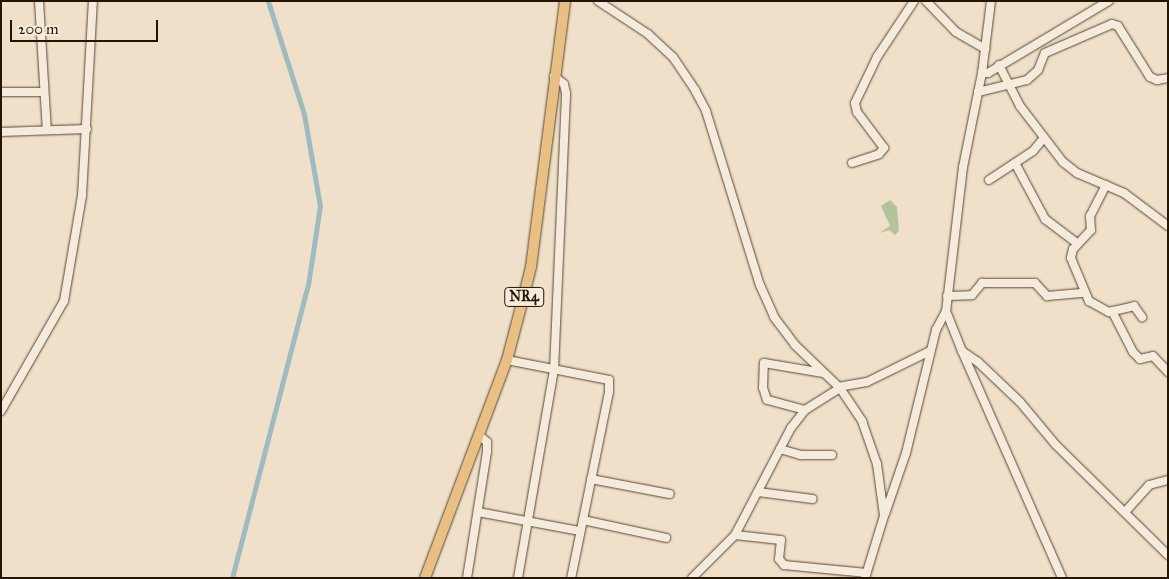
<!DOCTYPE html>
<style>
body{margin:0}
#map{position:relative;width:1169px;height:579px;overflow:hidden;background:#f0e0c9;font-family:"IM FELL Great Primer",serif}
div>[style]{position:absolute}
.green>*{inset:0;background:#b5c39a}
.canal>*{height:5px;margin:-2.5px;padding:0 2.5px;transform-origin:2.5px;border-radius:2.5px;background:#9ebbbf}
.roads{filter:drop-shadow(0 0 1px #574732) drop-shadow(0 0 1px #574732)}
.minor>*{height:8px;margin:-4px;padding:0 4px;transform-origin:4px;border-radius:4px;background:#f5ebdc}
.highway>*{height:10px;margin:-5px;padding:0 5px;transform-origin:5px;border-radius:5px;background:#e8c084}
span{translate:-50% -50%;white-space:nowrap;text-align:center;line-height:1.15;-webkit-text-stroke:4px #f5ebdc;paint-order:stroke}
.shield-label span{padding:1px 4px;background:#f5ebdc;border:1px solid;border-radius:4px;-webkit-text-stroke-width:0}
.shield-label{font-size:14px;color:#241400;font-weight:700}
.frame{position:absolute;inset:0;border:2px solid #241400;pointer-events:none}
.scale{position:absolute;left:10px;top:20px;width:148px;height:22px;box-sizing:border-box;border:2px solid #241400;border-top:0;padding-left:6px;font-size:15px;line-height:18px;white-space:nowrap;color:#241400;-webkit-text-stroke:4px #f5ebdc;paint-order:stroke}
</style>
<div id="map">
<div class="green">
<i style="clip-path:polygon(890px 200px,897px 207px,899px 231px,895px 235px,889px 230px,879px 233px,890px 226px,881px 206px)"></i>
</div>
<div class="canal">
<i style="left:232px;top:578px;width:303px;rotate:-75.5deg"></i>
<i style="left:308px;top:285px;width:80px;rotate:-81.4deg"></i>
<i style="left:320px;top:206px;width:93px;rotate:-99.9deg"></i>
<i style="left:304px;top:114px;width:119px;rotate:-107.7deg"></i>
</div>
<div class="roads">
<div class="minor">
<i style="left:39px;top:1px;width:129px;rotate:86.5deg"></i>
<i style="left:598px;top:1px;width:60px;rotate:33.4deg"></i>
<i style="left:648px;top:34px;width:34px;rotate:43deg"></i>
<i style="left:673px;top:57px;width:40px;rotate:56deg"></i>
<i style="left:695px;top:90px;width:24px;rotate:62deg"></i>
<i style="left:706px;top:111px;width:182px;rotate:72.8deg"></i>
<i style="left:760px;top:285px;width:35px;rotate:66deg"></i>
<i style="left:774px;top:317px;width:35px;rotate:53deg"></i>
<i style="left:795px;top:345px;width:62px;rotate:43.7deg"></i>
<i style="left:840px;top:388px;width:40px;rotate:56deg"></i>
<i style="left:862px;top:421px;width:46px;rotate:70.8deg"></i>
<i style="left:877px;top:464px;width:52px;rotate:82.3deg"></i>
<i style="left:884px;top:516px;width:65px;rotate:107deg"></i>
<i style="left:926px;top:1px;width:43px;rotate:45.9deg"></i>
<i style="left:956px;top:32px;width:34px;rotate:30deg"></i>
<i style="left:991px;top:1px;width:73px;rotate:97.1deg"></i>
<i style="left:982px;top:73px;width:96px;rotate:101.4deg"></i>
<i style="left:963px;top:167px;width:145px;rotate:96.7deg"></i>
<i style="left:946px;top:311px;width:43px;rotate:68.2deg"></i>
<i style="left:962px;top:351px;width:19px;rotate:35deg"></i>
<i style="left:978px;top:362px;width:58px;rotate:43.6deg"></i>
<i style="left:1020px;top:402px;width:56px;rotate:50.1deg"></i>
<i style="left:1056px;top:445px;width:157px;rotate:44.5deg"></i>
<i style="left:999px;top:65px;width:46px;rotate:62.9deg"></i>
<i style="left:1020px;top:106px;width:71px;rotate:52.5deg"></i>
<i style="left:1063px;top:162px;width:18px;rotate:38deg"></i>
<i style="left:1077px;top:173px;width:51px;rotate:23.1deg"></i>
<i style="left:1124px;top:193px;width:55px;rotate:36.9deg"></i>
<i style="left:982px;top:73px;width:6px"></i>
<i style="left:988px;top:73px;width:141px;rotate:-30.8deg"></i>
<i style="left:1px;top:92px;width:42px"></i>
<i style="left:978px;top:92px;width:50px;rotate:-13.8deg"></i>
<i style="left:1027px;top:80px;width:15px;rotate:-42deg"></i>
<i style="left:1038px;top:70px;width:18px;rotate:-68deg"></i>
<i style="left:1045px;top:53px;width:73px;rotate:-23.4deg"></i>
<i style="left:1112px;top:24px;width:6px;rotate:18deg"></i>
<i style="left:1118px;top:26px;width:60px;rotate:57.9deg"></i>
<i style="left:1150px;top:77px;width:8px;rotate:23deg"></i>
<i style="left:1157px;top:80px;width:11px;rotate:-10deg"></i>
<i style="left:1px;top:132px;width:86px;rotate:-2deg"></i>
<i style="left:852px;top:163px;width:28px;rotate:-18deg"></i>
<i style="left:879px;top:154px;width:8px;rotate:-50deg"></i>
<i style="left:884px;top:148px;width:45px;rotate:-126.9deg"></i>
<i style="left:857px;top:112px;width:9px;rotate:-103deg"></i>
<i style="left:855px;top:103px;width:51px;rotate:-64.4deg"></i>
<i style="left:877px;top:57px;width:67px;rotate:-56.5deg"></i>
<i style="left:1015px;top:163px;width:64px;rotate:61.8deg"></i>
<i style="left:1045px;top:219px;width:41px;rotate:37.1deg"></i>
<i style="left:989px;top:180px;width:53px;rotate:-33.4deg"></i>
<i style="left:1033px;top:151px;width:16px;rotate:-50deg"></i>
<i style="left:1106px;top:185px;width:35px;rotate:117deg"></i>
<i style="left:1090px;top:216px;width:14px;rotate:86deg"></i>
<i style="left:1091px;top:230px;width:26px;rotate:133deg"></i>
<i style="left:1073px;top:249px;width:9px;rotate:103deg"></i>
<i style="left:1071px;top:258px;width:47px;rotate:67.3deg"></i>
<i style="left:1089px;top:301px;width:23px;rotate:29deg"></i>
<i style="left:1109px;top:312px;width:26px;rotate:-13deg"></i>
<i style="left:1134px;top:306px;width:14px;rotate:54deg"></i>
<i style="left:947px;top:296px;width:25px;rotate:-2deg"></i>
<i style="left:972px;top:295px;width:16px;rotate:-50deg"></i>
<i style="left:982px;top:283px;width:53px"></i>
<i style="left:1035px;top:283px;width:18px;rotate:47deg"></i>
<i style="left:1047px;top:296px;width:37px;rotate:-5deg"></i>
<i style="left:1112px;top:311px;width:46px;rotate:62.9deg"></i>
<i style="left:1133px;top:352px;width:10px;rotate:45deg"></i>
<i style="left:1140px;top:359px;width:13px;rotate:-13deg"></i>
<i style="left:1153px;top:356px;width:22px;rotate:47deg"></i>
<i style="left:962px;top:351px;width:248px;rotate:66.2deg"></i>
<i style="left:507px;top:360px;width:104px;rotate:11.1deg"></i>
<i style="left:609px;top:380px;width:12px;rotate:90deg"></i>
<i style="left:609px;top:392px;width:190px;rotate:101.5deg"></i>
<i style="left:838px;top:387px;width:29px;rotate:-10deg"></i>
<i style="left:867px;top:382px;width:70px;rotate:-26.2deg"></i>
<i style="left:805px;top:410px;width:39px;rotate:-165deg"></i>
<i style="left:767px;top:400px;width:13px;rotate:-108deg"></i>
<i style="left:763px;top:388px;width:25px;rotate:-88deg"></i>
<i style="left:764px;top:363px;width:60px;rotate:9.6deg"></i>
<i style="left:1px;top:411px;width:127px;rotate:-60.2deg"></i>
<i style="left:64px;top:301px;width:107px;rotate:-80.3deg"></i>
<i style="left:82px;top:196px;width:195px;rotate:-86.8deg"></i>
<i style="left:780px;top:449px;width:22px;rotate:16deg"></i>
<i style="left:801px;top:455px;width:31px"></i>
<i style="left:591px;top:479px;width:80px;rotate:10.8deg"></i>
<i style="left:758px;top:492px;width:55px;rotate:7.3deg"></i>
<i style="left:478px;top:512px;width:104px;rotate:10.6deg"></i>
<i style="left:1125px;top:512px;width:36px;rotate:-48deg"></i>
<i style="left:1149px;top:485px;width:20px;rotate:-15deg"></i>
<i style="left:885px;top:514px;width:65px;rotate:-71deg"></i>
<i style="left:906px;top:453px;width:127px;rotate:-76.3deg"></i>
<i style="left:936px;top:330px;width:21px;rotate:-62deg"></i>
<i style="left:583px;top:520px;width:85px;rotate:12.2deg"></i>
<i style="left:735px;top:535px;width:46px;rotate:6.2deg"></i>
<i style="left:781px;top:540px;width:19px;rotate:96deg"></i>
<i style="left:779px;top:559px;width:8px;rotate:50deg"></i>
<i style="left:784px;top:565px;width:83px;rotate:5.5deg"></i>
<i style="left:467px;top:578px;width:128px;rotate:-81deg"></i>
<i style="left:487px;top:452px;width:10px;rotate:-90deg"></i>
<i style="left:487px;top:442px;width:11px;rotate:-139deg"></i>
<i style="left:518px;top:578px;width:211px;rotate:-80.2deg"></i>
<i style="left:554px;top:370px;width:277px;rotate:-87.5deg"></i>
<i style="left:566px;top:93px;width:9px;rotate:-103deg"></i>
<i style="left:564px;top:84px;width:13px;rotate:-141deg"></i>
<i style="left:692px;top:578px;width:61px;rotate:-45deg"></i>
<i style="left:735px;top:535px;width:121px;rotate:-62.4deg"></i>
<i style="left:791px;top:428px;width:23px;rotate:-52deg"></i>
<i style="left:805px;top:410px;width:41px;rotate:-32.2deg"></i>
</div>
<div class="highway">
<i style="left:425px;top:578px;width:233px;rotate:-69.4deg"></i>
<i style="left:507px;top:360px;width:59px;rotate:-75.3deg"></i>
<i style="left:522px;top:303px;width:37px;rotate:-76deg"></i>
<i style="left:531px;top:267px;width:268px;rotate:-82.7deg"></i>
</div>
</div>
<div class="shield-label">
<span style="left:524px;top:297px">NR4</span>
</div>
<div class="frame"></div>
<div class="scale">200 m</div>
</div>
